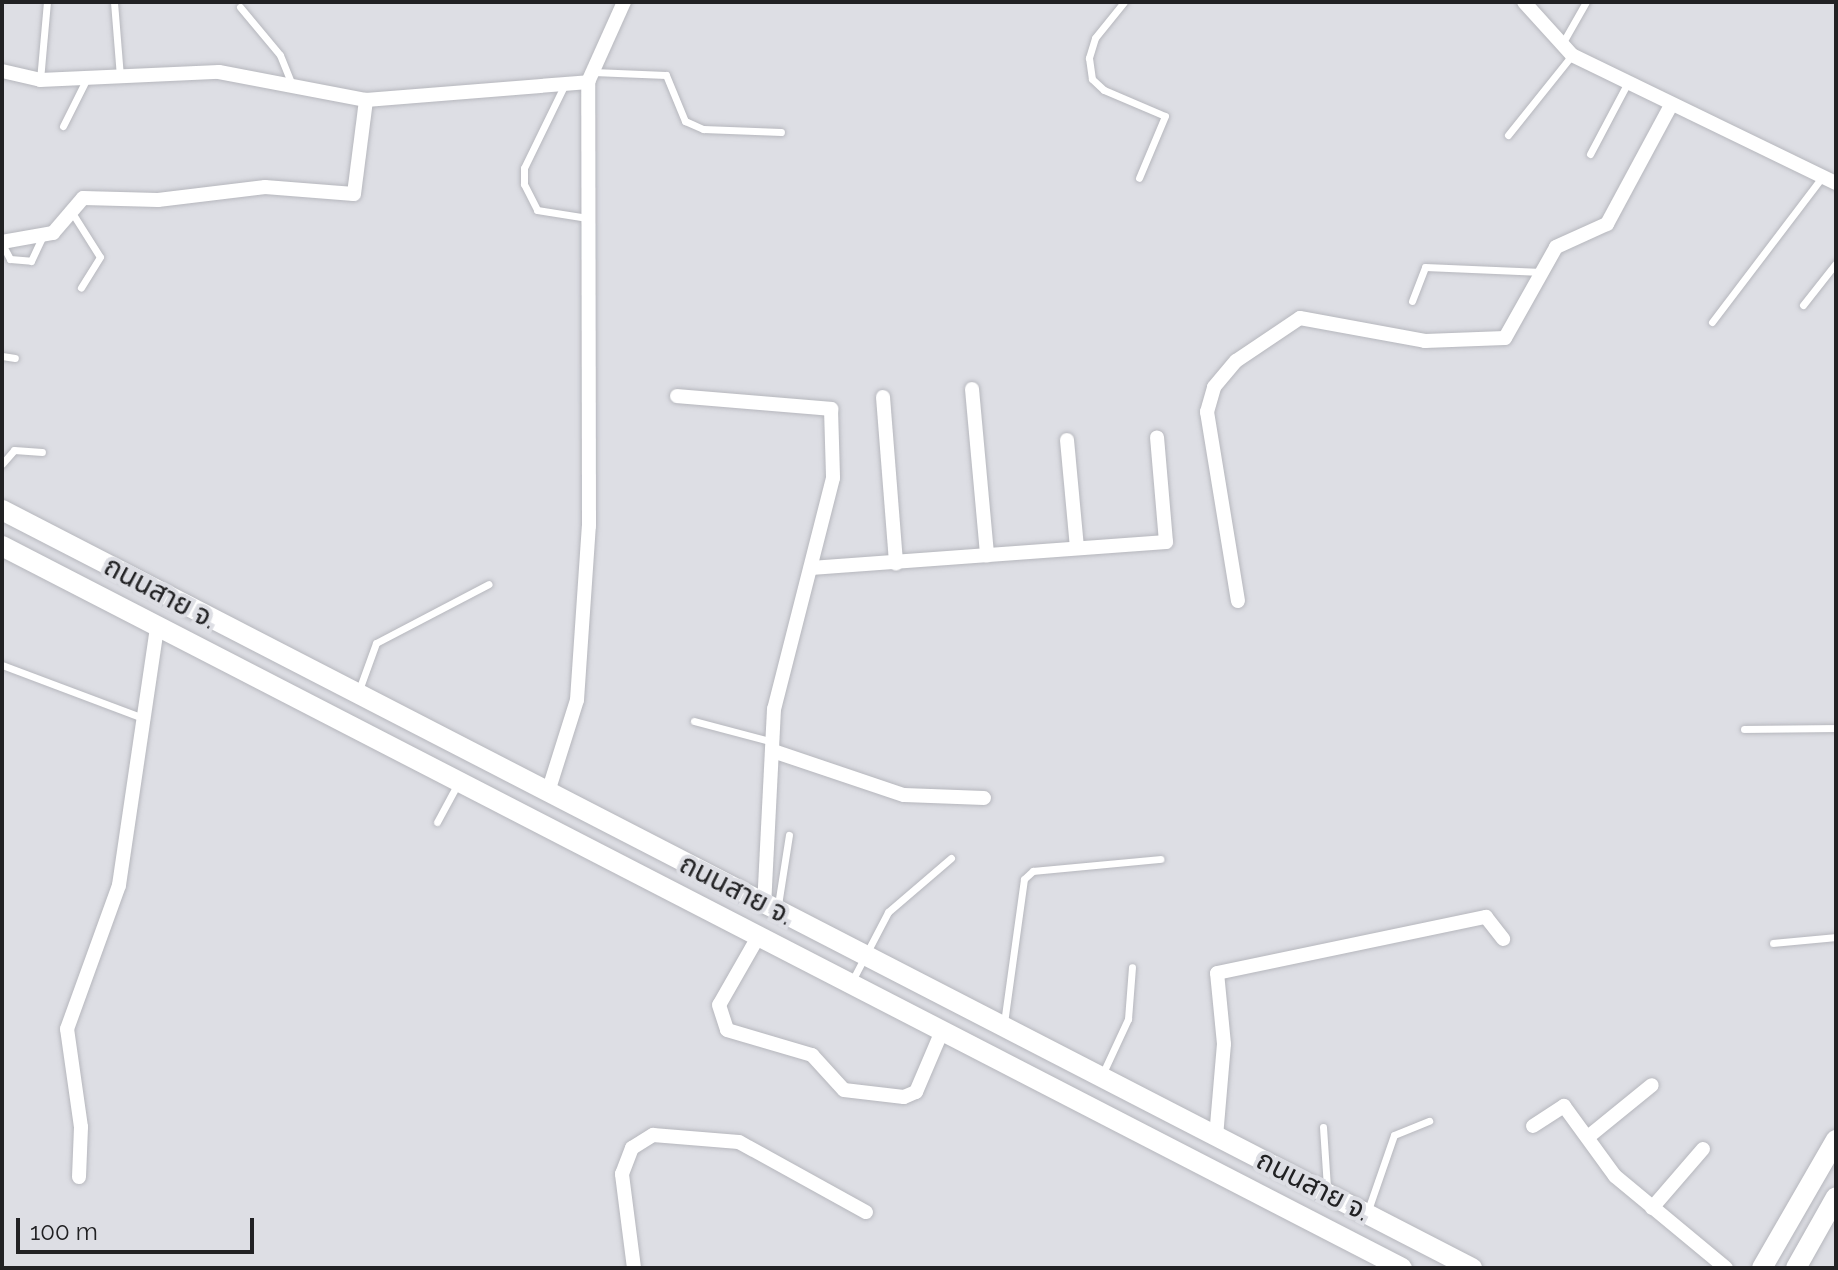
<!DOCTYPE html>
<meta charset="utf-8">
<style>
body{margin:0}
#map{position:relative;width:1838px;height:1270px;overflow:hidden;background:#dddee4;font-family:Raleway,"Noto Sans Thai",sans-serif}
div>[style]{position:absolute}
.roads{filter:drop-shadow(0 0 2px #b6b7bd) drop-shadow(0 0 2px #b6b7bd)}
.lane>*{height:7px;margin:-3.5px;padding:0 3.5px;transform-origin:3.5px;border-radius:3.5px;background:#fff}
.street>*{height:14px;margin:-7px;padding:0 7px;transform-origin:7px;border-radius:7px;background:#fff}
.secondary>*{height:20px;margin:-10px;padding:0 10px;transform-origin:10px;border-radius:10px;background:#fff}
span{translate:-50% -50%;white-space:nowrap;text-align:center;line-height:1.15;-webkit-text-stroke:8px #dddee4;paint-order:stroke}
.street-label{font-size:28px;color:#212123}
.frame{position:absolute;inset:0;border:4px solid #212123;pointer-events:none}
.scale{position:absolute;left:16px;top:1218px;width:238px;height:36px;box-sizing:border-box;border:4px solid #212123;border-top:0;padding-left:10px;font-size:24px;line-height:28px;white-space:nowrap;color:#212123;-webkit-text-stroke:6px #dddee4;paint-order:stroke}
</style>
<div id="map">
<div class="roads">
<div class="lane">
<i style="left:114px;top:2px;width:74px;rotate:85.4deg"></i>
<i style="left:1124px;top:2px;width:46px;rotate:128.9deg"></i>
<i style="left:1095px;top:38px;width:21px;rotate:107deg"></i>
<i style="left:1089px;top:58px;width:21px;rotate:82deg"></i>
<i style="left:1092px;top:79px;width:16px;rotate:43deg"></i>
<i style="left:1104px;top:90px;width:66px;rotate:23.1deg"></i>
<i style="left:1165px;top:116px;width:67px;rotate:112.8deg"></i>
<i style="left:240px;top:7px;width:62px;rotate:50.2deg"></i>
<i style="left:280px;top:55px;width:31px;rotate:68deg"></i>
<i style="left:1562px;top:44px;width:48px;rotate:-60.3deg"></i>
<i style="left:593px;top:72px;width:73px;rotate:2.4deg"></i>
<i style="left:666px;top:75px;width:50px;rotate:67.6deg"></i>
<i style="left:685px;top:121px;width:20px;rotate:24deg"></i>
<i style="left:703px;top:129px;width:78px;rotate:2.2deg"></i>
<i style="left:40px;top:80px;width:78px;rotate:-84.9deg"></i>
<i style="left:564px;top:86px;width:91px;rotate:116deg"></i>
<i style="left:524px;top:168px;width:16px;rotate:90deg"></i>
<i style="left:524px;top:184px;width:29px;rotate:63deg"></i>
<i style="left:537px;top:210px;width:51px;rotate:9.1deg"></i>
<i style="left:63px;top:126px;width:51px;rotate:-63.4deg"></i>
<i style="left:1508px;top:135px;width:102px;rotate:-51.3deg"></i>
<i style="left:1590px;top:154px;width:79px;rotate:-62.1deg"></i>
<i style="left:71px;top:211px;width:54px;rotate:57.8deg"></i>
<i style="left:100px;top:257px;width:36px;rotate:122deg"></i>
<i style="left:2px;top:244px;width:17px;rotate:62deg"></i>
<i style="left:10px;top:259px;width:21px;rotate:5deg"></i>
<i style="left:31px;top:261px;width:26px;rotate:-65deg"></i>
<i style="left:1412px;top:301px;width:36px;rotate:-69deg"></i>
<i style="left:1425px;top:267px;width:117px;rotate:2.4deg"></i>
<i style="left:1803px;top:305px;width:53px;rotate:-51.8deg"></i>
<i style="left:1712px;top:322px;width:182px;rotate:-52.8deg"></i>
<i style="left:2px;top:356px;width:13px;rotate:9deg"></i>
<i style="left:2px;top:464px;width:18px;rotate:-49deg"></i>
<i style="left:14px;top:450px;width:28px;rotate:4deg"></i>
<i style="left:2px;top:665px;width:151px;rotate:20.6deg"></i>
<i style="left:359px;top:690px;width:50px;rotate:-70.1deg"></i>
<i style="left:376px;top:643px;width:127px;rotate:-27.6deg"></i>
<i style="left:694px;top:721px;width:82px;rotate:14.9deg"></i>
<i style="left:1744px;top:729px;width:92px;rotate:-0.6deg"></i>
<i style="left:437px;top:822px;width:42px;rotate:-61.6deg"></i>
<i style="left:778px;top:905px;width:71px;rotate:-81.1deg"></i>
<i style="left:1773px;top:943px;width:63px;rotate:-5.4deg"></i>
<i style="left:852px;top:981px;width:78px;rotate:-62.4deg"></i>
<i style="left:888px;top:912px;width:83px;rotate:-40.6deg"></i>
<i style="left:1004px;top:1023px;width:145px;rotate:-82.1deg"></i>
<i style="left:1024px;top:879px;width:12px;rotate:-42deg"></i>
<i style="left:1033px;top:871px;width:128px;rotate:-5.4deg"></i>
<i style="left:1102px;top:1075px;width:62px;rotate:-65.1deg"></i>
<i style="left:1128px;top:1019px;width:52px;rotate:-85.6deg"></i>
<i style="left:1323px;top:1127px;width:61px;rotate:86.2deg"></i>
<i style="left:1368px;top:1210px;width:79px;rotate:-70.9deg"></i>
<i style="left:1394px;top:1135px;width:38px;rotate:-22deg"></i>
</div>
<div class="street">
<i style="left:1524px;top:2px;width:72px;rotate:47.8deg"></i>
<i style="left:1572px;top:55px;width:293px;rotate:25.9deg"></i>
<i style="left:2px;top:71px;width:39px;rotate:13deg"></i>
<i style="left:40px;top:80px;width:179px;rotate:-2.6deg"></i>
<i style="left:219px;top:72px;width:150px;rotate:10.8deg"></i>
<i style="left:366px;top:100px;width:223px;rotate:-4.6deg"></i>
<i style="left:2px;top:242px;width:52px;rotate:-10deg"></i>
<i style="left:53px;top:233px;width:46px;rotate:-49.4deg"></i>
<i style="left:83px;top:198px;width:75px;rotate:1.5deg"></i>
<i style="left:158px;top:200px;width:108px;rotate:-6.9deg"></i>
<i style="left:265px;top:187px;width:89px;rotate:4.5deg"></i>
<i style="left:354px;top:194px;width:95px;rotate:-82.7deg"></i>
<i style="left:972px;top:389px;width:167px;rotate:84.8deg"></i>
<i style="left:677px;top:396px;width:155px;rotate:4.8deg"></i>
<i style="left:831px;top:409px;width:69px;rotate:88.3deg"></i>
<i style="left:833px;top:478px;width:238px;rotate:104.3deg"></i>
<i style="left:774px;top:709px;width:196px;rotate:92.9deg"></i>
<i style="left:883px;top:397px;width:167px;rotate:85.5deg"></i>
<i style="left:1067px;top:440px;width:108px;rotate:84.7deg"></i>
<i style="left:811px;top:568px;width:356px;rotate:-4.2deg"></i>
<i style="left:1166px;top:542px;width:105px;rotate:-94.9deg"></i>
<i style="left:1238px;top:601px;width:192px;rotate:-99.3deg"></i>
<i style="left:1207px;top:412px;width:26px;rotate:-74deg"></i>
<i style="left:1214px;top:387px;width:34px;rotate:-50deg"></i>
<i style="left:1236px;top:361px;width:77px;rotate:-33.9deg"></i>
<i style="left:1300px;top:318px;width:127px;rotate:10.4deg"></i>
<i style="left:1425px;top:341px;width:80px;rotate:-2.1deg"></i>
<i style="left:1505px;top:338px;width:104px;rotate:-60.7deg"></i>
<i style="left:1556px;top:247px;width:56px;rotate:-24.3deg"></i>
<i style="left:1607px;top:224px;width:135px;rotate:-61.7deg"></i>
<i style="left:773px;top:751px;width:138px;rotate:18.6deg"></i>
<i style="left:904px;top:795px;width:80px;rotate:2.1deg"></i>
<i style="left:548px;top:792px;width:96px;rotate:-72.5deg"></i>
<i style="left:577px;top:700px;width:174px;rotate:-86.1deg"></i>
<i style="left:589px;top:526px;width:444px;rotate:-90.1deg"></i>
<i style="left:588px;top:82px;width:88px;rotate:-65.8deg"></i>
<i style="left:758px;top:937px;width:78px;rotate:119.8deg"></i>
<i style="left:719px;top:1005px;width:26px;rotate:72deg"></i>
<i style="left:727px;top:1030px;width:89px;rotate:16.4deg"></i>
<i style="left:812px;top:1055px;width:47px;rotate:47.6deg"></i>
<i style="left:844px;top:1090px;width:60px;rotate:6.7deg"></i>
<i style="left:904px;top:1097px;width:13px;rotate:-23deg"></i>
<i style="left:916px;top:1092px;width:66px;rotate:-66.9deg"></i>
<i style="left:1533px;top:1126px;width:37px;rotate:-33deg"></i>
<i style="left:1564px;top:1106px;width:87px;rotate:53.9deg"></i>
<i style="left:1615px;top:1176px;width:144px;rotate:39.7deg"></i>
<i style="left:1216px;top:1137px;width:93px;rotate:-85.1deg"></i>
<i style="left:1224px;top:1044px;width:71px;rotate:-95.6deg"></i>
<i style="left:1217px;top:973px;width:275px;rotate:-11.8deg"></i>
<i style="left:1486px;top:917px;width:28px;rotate:52deg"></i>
<i style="left:1588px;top:1137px;width:82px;rotate:-39.1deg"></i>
<i style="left:79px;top:1177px;width:50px;rotate:-87.7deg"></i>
<i style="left:81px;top:1127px;width:99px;rotate:-98.1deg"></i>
<i style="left:67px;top:1029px;width:153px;rotate:-70.1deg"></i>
<i style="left:119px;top:885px;width:261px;rotate:-81.6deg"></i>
<i style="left:1652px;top:1208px;width:78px;rotate:-49.2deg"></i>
<i style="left:634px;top:1268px;width:95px;rotate:-97.3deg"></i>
<i style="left:622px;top:1174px;width:28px;rotate:-69deg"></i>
<i style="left:632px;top:1148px;width:25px;rotate:-32deg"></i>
<i style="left:653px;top:1135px;width:86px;rotate:4.7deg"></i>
<i style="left:739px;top:1142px;width:145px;rotate:28.9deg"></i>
</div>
<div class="secondary">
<i style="left:2px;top:510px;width:1654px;rotate:27.28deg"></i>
<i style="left:2px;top:546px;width:1575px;rotate:27.28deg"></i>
<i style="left:1762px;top:1268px;width:148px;rotate:-60deg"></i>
<i style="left:1796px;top:1268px;width:81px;rotate:-60.6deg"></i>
</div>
</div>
<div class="street-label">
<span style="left:160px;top:593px;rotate:28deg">ถนนสาย จ.</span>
<span style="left:736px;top:890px;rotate:27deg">ถนนสาย จ.</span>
<span style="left:1313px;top:1186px;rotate:27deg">ถนนสาย จ.</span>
</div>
<div class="frame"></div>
<div class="scale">100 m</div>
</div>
